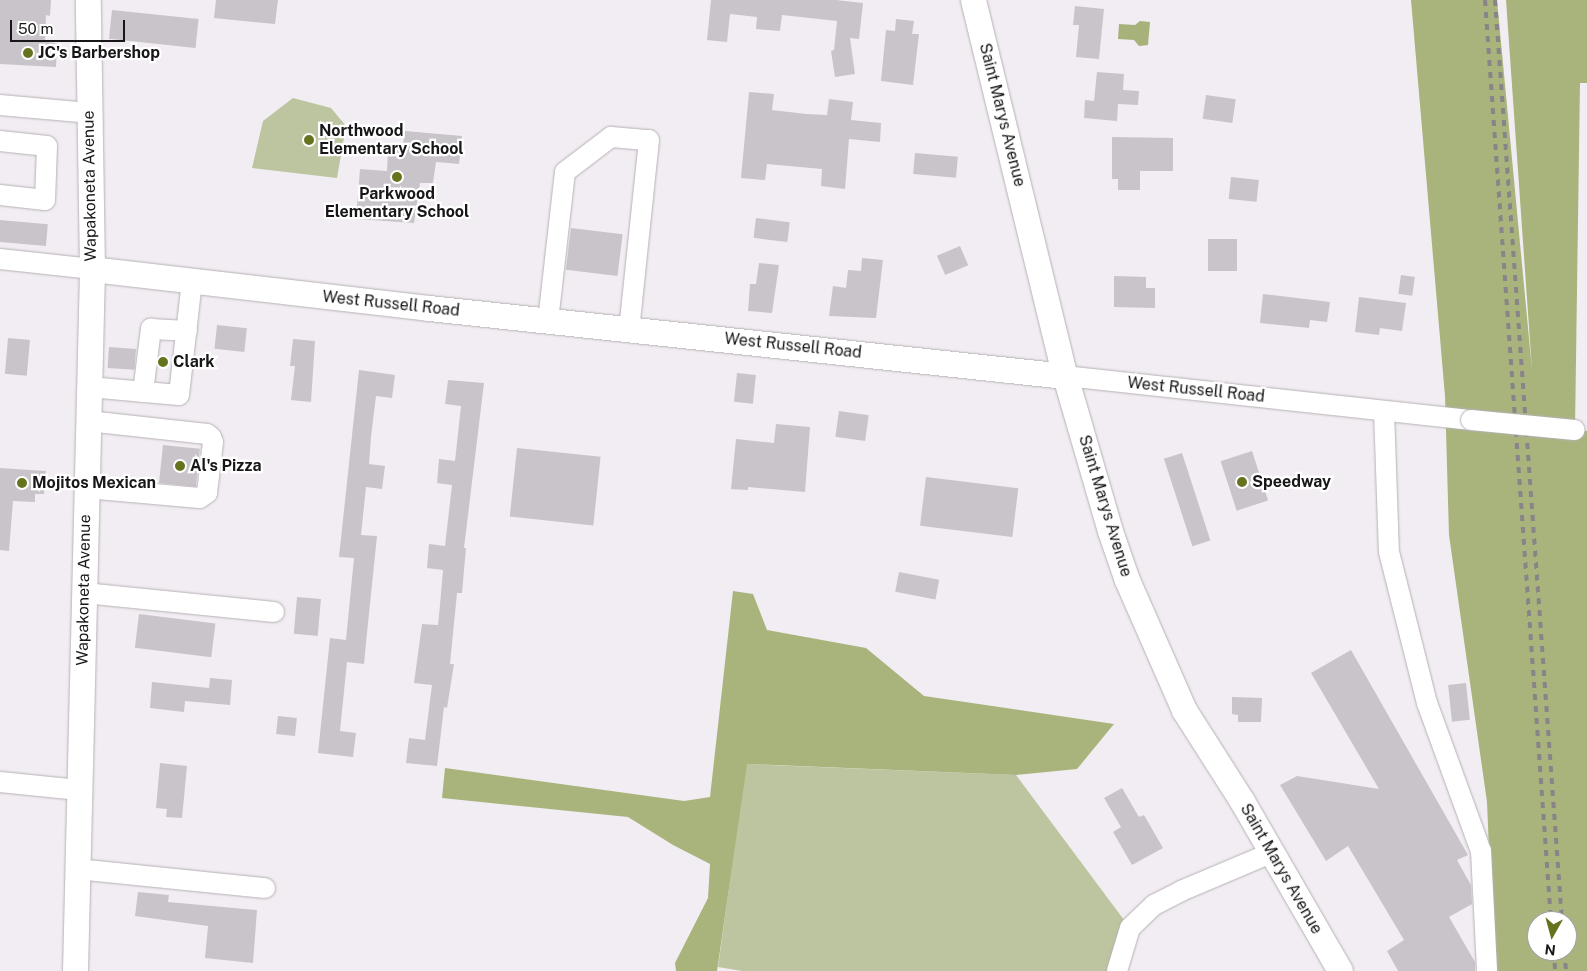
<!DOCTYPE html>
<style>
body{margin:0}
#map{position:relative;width:1587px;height:971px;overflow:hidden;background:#f2edf2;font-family:"Public Sans",sans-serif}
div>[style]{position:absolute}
.green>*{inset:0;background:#bcc59f}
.forest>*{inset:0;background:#a9b47c}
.water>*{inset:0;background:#a7b27b}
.building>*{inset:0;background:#c9c4c9;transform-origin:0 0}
.roads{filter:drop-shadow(0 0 1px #b5b1b5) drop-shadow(0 0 1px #b5b1b5)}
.minor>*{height:20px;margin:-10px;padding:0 10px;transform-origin:10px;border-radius:10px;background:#fff}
.major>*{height:25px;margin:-12.5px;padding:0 12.5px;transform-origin:12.5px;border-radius:12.5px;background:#fff}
.rail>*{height:4px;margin-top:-2px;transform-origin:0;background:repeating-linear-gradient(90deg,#888488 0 6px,transparent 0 12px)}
.bridges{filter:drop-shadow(0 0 1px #b5b1b5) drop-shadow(0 0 1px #b5b1b5)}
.minor-bridge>*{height:20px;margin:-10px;padding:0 10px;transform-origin:10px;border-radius:10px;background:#fff}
.dots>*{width:14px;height:14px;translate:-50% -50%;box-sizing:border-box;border:2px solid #fff;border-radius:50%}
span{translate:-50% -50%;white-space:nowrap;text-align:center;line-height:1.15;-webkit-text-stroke:4.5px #fff;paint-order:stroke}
.poi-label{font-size:16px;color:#181618;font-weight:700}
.left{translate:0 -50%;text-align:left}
.street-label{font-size:16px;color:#181618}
.north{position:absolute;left:1527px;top:911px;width:50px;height:50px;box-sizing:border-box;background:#fff;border:1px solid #a3a2a3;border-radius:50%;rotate:187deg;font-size:14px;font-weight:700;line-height:20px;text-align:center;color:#181618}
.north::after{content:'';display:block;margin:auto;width:18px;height:22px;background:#66731e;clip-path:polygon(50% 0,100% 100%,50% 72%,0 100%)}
.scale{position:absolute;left:10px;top:20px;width:115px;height:22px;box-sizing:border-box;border:2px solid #181618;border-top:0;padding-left:6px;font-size:15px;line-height:18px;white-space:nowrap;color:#181618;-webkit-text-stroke:4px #fff;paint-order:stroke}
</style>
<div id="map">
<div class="green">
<i style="clip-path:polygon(293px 98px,331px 108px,346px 126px,337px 178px,252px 168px,263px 121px)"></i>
<i style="clip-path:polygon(746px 764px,1016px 775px,1130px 928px,1117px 971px,742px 971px,718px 967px)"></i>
</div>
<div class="forest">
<i style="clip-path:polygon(evenodd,1411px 0,1497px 0,1532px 370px,1506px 0,1587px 0,1587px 83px,1580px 83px,1575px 430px,1587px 431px,1587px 971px,1494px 971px,1487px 802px,1449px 535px,1445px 396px,1411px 0,1537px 921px,1567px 921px,1567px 951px,1537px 951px,1537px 921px)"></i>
<i style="clip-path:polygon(733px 591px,753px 594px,767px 630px,866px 648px,924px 696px,1114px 724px,1077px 769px,1016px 775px,747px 764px,717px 971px,676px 971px,675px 963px,708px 898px,710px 864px,673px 845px,628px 817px,442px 798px,445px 768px,684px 801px,710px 797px)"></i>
</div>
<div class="water">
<i style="clip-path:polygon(1140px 21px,1150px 22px,1148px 45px,1139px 46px,1134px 40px,1118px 39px,1119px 24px,1135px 25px)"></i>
</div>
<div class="building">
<i style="clip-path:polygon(0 0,51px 0,50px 16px,46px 15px,45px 42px,57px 43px,56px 67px,0 64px)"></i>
<i style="clip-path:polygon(216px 0,278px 0,275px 24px,214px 18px)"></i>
<i style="clip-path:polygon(711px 0,836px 0,863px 3px,859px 39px,850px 38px,855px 74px,835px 77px,831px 51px,834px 50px,837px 21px,782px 15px,780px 31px,756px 29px,757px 17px,730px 14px,727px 42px,707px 40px)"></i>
<i style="clip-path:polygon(1075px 6px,1104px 9px,1099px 59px,1076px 57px,1079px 25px,1073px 25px)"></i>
<i style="left:112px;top:10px;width:87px;height:29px;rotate:6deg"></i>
<i style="clip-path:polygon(896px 19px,914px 21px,912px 34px,919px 34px,913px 85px,881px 81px,886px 30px,895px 31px)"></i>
<i style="clip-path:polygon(1097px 72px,1124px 74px,1123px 90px,1139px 91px,1138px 105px,1118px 104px,1117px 121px,1084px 118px,1085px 100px,1094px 101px)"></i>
<i style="clip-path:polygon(749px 92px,774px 94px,772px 110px,806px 114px,827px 115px,829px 99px,853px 102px,851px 120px,881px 123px,880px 142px,849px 139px,845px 189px,821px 186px,822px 169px,767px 164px,765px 180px,741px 178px)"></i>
<i style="left:1206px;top:95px;width:30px;height:24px;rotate:8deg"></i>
<i style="clip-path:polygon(405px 131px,462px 136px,459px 164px,436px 162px,433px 183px,420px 183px,414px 223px,356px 219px,360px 169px,387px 171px,388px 150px,402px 150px)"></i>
<i style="clip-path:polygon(1112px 137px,1173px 138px,1173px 171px,1140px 171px,1140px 190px,1118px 190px,1118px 179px,1112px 179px)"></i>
<i style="left:915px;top:153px;width:43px;height:21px;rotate:5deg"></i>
<i style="left:1231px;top:177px;width:28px;height:22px;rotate:6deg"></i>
<i style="left:756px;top:218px;width:34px;height:20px;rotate:7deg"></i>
<i style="left:0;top:220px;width:48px;height:22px;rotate:5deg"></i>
<i style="left:571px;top:228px;width:52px;height:42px;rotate:7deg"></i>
<i style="left:1208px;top:239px;width:29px;height:32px"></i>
<i style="left:960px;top:246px;width:21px;height:25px;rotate:67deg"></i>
<i style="clip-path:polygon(862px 258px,883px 260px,876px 318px,829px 316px,833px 286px,846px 288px,848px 270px,861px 271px)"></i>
<i style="clip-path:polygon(759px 263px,779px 265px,772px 313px,748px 311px,750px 284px,756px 284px)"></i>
<i style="left:1401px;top:275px;width:14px;height:19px;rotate:8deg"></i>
<i style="clip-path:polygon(1114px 276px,1146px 277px,1146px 288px,1155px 288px,1155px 308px,1114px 307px)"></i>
<i style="clip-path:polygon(1263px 294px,1330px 302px,1327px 322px,1310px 320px,1309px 328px,1260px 323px)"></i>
<i style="clip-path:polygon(1359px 297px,1406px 303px,1402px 331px,1380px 328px,1379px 335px,1355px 332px)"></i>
<i style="left:217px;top:325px;width:30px;height:24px;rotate:6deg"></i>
<i style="left:8px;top:338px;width:22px;height:36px;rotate:5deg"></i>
<i style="clip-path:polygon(293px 339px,315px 341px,311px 402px,291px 400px,295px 366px,290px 366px)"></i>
<i style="left:109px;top:347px;width:27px;height:21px;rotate:4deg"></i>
<i style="clip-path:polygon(359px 370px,395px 375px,392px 398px,376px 396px,371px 437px,369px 464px,385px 466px,382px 489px,366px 487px,361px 535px,377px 536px,367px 633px,364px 664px,347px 662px,340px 731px,356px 733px,353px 757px,318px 753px,330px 638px,346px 640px,354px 558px,339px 557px)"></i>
<i style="left:737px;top:373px;width:19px;height:29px;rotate:6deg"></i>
<i style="clip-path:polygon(448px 380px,484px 383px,464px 548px,466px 548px,462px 593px,457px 593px,450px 664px,454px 664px,447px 708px,444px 707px,437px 766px,406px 763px,409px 738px,425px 740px,432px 685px,414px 683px,422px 624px,438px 625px,440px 605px,443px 570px,427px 568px,429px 544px,445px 546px,452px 485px,437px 483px,439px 459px,455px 461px,461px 406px,445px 404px)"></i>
<i style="left:839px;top:411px;width:30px;height:26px;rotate:8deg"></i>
<i style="clip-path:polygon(776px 424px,810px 427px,805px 492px,748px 487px,748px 490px,731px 489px,736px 439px,774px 443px)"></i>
<i style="left:163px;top:445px;width:37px;height:38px;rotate:6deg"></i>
<i style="left:517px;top:448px;width:84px;height:69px;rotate:6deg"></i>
<i style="left:1252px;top:451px;width:52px;height:33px;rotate:72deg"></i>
<i style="left:1182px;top:453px;width:92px;height:19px;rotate:72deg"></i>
<i style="clip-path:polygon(0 468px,46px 471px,44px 494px,35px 494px,35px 502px,13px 501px,9px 551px,0 550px)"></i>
<i style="left:926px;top:477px;width:93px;height:49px;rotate:7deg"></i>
<i style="left:899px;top:572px;width:41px;height:20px;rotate:11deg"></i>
<i style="left:297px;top:597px;width:24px;height:37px;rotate:5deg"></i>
<i style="left:139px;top:614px;width:77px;height:34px;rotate:7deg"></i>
<i style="clip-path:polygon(1351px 650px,1468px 855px,1457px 860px,1471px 885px,1472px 904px,1449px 917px,1475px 962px,1475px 971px,1398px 971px,1387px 951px,1404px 940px,1348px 846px,1326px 861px,1280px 785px,1297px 776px,1379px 789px,1311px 673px)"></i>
<i style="clip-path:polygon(210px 678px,232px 680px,230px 705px,185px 701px,184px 712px,150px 708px,152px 682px,209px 688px)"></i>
<i style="left:1466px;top:683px;width:37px;height:18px;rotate:84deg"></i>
<i style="clip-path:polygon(1232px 697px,1262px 698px,1261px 722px,1238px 722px,1238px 715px,1232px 714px)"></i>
<i style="left:278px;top:716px;width:19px;height:18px;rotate:6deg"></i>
<i style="clip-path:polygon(160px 763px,187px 766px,182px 818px,166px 817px,167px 809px,156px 808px)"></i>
<i style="clip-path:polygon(1122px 788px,1139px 817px,1144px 815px,1163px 848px,1132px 865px,1113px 832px,1121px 827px,1104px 798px)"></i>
<i style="clip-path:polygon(138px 892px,169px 895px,168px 902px,257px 910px,253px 963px,205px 958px,208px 926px,135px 916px)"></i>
</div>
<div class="roads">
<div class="minor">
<i style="left:0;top:105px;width:89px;rotate:5.1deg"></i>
<i style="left:0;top:141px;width:47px;rotate:6.1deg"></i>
<i style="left:47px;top:146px;width:54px;rotate:92.1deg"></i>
<i style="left:45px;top:200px;width:45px;rotate:-173.7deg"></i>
<i style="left:0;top:259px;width:93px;rotate:6.2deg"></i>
<i style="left:548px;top:321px;width:150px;rotate:-83.5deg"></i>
<i style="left:565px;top:172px;width:58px;rotate:-37.3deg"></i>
<i style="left:611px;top:137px;width:38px;rotate:5deg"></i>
<i style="left:649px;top:140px;width:191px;rotate:96deg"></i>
<i style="left:1065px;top:376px;width:408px;rotate:6.2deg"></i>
<i style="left:89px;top:387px;width:90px;rotate:5.1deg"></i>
<i style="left:179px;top:395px;width:115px;rotate:-83.5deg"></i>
<i style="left:143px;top:392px;width:64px;rotate:-82.8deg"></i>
<i style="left:151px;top:329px;width:36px;rotate:3deg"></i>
<i style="left:1384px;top:411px;width:141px;rotate:88deg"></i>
<i style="left:1389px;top:552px;width:156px;rotate:75.9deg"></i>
<i style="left:1427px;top:703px;width:158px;rotate:70deg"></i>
<i style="left:1481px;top:851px;width:120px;rotate:87.1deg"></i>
<i style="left:86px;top:488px;width:114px;rotate:5deg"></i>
<i style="left:200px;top:498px;width:9px;rotate:-36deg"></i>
<i style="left:207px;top:493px;width:51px;rotate:-83.3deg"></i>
<i style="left:213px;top:442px;width:5px;rotate:-112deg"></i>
<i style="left:211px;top:437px;width:5px;rotate:-143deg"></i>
<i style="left:207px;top:434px;width:120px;rotate:-173.8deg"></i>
<i style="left:84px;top:593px;width:191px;rotate:5.7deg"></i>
<i style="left:0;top:782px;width:79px;rotate:5.8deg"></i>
<i style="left:77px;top:869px;width:189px;rotate:5.8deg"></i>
<i style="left:1117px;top:971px;width:45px;rotate:-73.2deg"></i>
<i style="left:1130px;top:928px;width:33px;rotate:-44deg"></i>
<i style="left:1154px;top:905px;width:30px;rotate:-27deg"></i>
<i style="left:1181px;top:891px;width:98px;rotate:-22.9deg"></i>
</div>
<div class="major">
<i style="left:973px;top:0;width:387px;rotate:76.3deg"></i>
<i style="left:1065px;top:376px;width:161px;rotate:73.8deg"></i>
<i style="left:1110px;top:531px;width:52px;rotate:70.9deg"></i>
<i style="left:1127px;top:580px;width:142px;rotate:66.3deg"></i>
<i style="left:1184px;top:710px;width:108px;rotate:57.5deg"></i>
<i style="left:1242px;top:801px;width:196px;rotate:60deg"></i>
<i style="left:92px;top:269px;width:339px;rotate:6.6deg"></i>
<i style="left:429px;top:308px;width:640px;rotate:6.1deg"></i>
<i style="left:75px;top:971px;width:702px;rotate:-88.61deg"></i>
<i style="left:92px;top:269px;width:269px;rotate:-90.9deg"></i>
</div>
</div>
<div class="rail">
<i style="left:1485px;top:0;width:923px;rotate:85.9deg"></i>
<i style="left:1495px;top:0;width:923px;rotate:85.84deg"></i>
<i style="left:1554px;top:951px;width:20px;rotate:87deg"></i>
<i style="left:1564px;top:951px;width:20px;rotate:84deg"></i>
</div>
<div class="bridges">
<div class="minor-bridge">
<i style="left:1471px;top:420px;width:104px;rotate:5.5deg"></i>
</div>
</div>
<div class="dots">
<i style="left:28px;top:53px;background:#66731e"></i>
<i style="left:309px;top:140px;background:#66731e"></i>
<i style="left:397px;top:177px;background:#66731e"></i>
<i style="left:163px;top:362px;background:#66731e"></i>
<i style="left:180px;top:466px;background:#66731e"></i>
<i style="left:1242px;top:482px;background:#66731e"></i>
<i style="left:22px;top:483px;background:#66731e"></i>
</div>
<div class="poi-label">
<span class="left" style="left:38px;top:53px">JC's Barbershop</span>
<span class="left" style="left:319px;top:140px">Northwood<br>Elementary School</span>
<span style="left:397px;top:203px">Parkwood<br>Elementary School</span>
<span class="left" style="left:173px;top:362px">Clark</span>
<span class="left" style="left:190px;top:466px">Al's Pizza</span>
<span class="left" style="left:1252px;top:482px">Speedway</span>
<span class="left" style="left:32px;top:483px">Mojitos Mexican</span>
</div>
<div class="street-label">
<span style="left:1002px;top:115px;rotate:76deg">Saint Marys Avenue</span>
<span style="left:90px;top:186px;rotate:-91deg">Wapakoneta Avenue</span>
<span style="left:391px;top:304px;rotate:6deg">West Russell Road</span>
<span style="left:793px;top:346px;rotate:6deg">West Russell Road</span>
<span style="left:1196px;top:390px;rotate:6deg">West Russell Road</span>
<span style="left:1105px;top:506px;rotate:73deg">Saint Marys Avenue</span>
<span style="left:84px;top:590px;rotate:-89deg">Wapakoneta Avenue</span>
<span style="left:1281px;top:869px;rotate:60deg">Saint Marys Avenue</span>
</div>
<div class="north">N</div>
<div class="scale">50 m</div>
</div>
